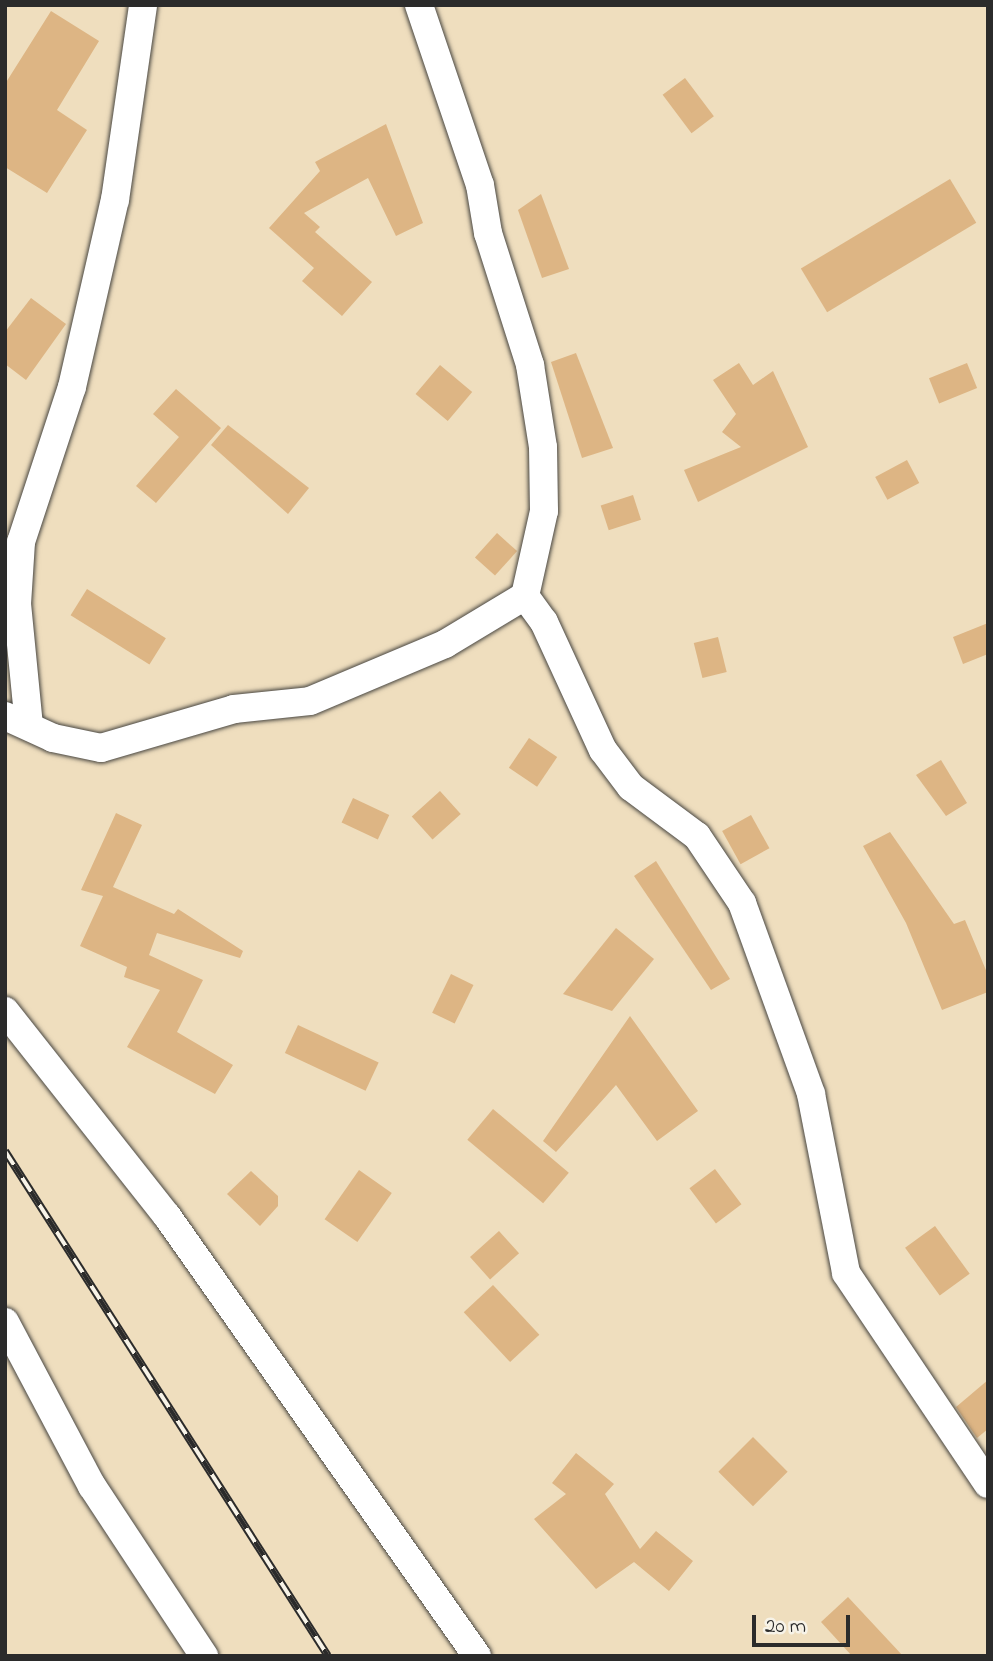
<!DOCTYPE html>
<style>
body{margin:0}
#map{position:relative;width:993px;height:1661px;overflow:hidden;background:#efdebe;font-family:"Indie Flower",sans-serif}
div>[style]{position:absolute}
.building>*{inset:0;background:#ddb584;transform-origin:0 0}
.roads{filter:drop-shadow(0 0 2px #484641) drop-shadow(0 0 2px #484641)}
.minor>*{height:28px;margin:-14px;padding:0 14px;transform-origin:14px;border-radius:14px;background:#fff}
.rail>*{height:8px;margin-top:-4px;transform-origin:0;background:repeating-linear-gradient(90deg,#f7f3e8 0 16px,#2b2b2b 0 32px);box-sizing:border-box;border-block:2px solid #2b2b2b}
span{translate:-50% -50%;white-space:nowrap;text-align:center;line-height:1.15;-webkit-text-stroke:5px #f7f3e8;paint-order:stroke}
.frame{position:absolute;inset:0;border:7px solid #2b2b2b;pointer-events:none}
.scale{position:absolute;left:752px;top:1615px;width:98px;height:32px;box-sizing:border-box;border:4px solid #2b2b2b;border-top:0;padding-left:9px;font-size:21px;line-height:24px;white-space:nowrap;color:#2b2b2b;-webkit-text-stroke:5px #f7f3e8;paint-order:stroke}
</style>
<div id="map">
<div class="building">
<i style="clip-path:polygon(51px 11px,99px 41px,57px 110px,87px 130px,47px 193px,5px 167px,5px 84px)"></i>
<i style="left:685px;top:78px;width:48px;height:28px;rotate:53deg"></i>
<i style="clip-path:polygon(386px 124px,423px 223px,396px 236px,368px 178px,304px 213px,320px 227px,315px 232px,372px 282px,342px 316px,302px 281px,314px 268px,269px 228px,320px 171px,315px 162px)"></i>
<i style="left:950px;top:179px;width:51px;height:174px;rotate:59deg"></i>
<i style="clip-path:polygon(541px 194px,569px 269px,542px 278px,518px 210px)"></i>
<i style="clip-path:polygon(31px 298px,66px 324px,26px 380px,5px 364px,5px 332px)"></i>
<i style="clip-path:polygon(576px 353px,613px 448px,582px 458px,551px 362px)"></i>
<i style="clip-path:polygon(739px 363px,753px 385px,773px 371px,808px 447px,698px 502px,684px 470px,741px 447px,722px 432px,736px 414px,713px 380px)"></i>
<i style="left:967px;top:363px;width:27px;height:41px;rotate:68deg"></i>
<i style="left:440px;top:365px;width:42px;height:38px;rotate:40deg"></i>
<i style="clip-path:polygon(176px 389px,221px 428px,156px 503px,136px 486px,179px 437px,153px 414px)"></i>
<i style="clip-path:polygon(228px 425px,309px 488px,288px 514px,211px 445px)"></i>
<i style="left:907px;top:460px;width:26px;height:36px;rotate:62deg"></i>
<i style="left:633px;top:495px;width:26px;height:34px;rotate:72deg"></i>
<i style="left:497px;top:533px;width:27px;height:33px;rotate:42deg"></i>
<i style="left:87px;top:589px;width:93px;height:31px;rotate:32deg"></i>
<i style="clip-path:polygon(988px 623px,988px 654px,963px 664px,953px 637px)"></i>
<i style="left:718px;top:637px;width:36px;height:25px;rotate:76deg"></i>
<i style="left:529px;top:738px;width:34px;height:36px;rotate:34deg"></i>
<i style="clip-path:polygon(941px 760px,967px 803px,946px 816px,916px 775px)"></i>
<i style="left:440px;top:791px;width:31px;height:38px;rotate:48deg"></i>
<i style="left:353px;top:798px;width:40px;height:27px;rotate:25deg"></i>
<i style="clip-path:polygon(116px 813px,142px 825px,113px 887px,174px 914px,178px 909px,243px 951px,240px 958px,157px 933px,149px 955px,203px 980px,177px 1032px,233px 1065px,215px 1094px,127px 1047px,160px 990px,124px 977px,127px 967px,80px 946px,103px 896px,81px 890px)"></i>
<i style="left:751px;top:815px;width:38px;height:33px;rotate:61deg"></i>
<i style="clip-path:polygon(890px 832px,954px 924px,965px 920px,988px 975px,988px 992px,942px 1010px,906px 923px,863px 846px)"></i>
<i style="clip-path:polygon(656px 861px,730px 979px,711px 990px,634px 876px)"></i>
<i style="clip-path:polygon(616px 928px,654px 959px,612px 1011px,563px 994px)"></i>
<i style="left:451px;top:974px;width:25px;height:43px;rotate:26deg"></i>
<i style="clip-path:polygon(630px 1016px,698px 1111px,657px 1141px,616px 1085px,556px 1152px,543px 1141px)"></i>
<i style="left:298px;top:1025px;width:89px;height:31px;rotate:25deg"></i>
<i style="left:493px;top:1109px;width:99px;height:40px;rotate:40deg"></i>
<i style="left:715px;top:1169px;width:44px;height:32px;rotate:53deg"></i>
<i style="left:359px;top:1170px;width:40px;height:60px;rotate:35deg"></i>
<i style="clip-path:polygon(251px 1171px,278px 1196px,278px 1206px,260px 1226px,227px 1194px)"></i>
<i style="left:935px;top:1226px;width:59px;height:37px;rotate:54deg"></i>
<i style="left:499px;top:1231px;width:30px;height:39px;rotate:48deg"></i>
<i style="left:493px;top:1285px;width:68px;height:40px;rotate:47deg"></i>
<i style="clip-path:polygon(988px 1380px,988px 1429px,977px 1438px,956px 1407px)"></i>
<i style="left:753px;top:1437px;width:49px;height:49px;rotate:45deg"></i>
<i style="clip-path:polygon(576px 1453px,614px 1484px,605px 1494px,640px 1549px,656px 1531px,693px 1561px,669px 1591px,634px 1562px,596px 1589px,534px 1519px,566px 1494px,552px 1483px)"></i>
<i style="clip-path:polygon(848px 1597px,903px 1656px,852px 1656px,821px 1622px)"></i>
</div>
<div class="roads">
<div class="minor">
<i style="left:419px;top:5px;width:190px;rotate:71.3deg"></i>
<i style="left:480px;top:185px;width:49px;rotate:80.5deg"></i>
<i style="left:488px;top:233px;width:139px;rotate:72.3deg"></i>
<i style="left:530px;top:365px;width:83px;rotate:81deg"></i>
<i style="left:543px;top:447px;width:64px;rotate:89.1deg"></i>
<i style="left:544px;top:511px;width:87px;rotate:102.6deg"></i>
<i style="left:5px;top:716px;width:53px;rotate:24.6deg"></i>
<i style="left:53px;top:738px;width:49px;rotate:11.8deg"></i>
<i style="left:101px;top:748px;width:139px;rotate:-16.3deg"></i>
<i style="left:234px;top:709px;width:76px;rotate:-6deg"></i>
<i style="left:310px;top:701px;width:147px;rotate:-22.9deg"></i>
<i style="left:445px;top:644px;width:93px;rotate:-31deg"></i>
<i style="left:525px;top:596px;width:32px;rotate:54deg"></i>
<i style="left:544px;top:622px;width:141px;rotate:65.3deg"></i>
<i style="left:603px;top:750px;width:46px;rotate:52.9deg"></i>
<i style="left:631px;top:787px;width:82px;rotate:36.6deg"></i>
<i style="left:697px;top:836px;width:81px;rotate:56.1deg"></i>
<i style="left:742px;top:903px;width:203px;rotate:70.1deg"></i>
<i style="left:811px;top:1094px;width:182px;rotate:78.9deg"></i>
<i style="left:846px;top:1273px;width:254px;rotate:56.1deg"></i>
<i style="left:29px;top:726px;width:123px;rotate:-95.6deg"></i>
<i style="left:17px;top:604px;width:62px;rotate:-86.3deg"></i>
<i style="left:21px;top:542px;width:163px;rotate:-71.8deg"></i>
<i style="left:72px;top:387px;width:192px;rotate:-77.1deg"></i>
<i style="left:115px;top:200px;width:197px;rotate:-81.8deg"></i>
<i style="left:5px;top:1011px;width:261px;rotate:51.7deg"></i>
<i style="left:167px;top:1216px;width:538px;rotate:54.83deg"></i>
<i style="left:5px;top:1322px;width:186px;rotate:62.1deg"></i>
<i style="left:92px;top:1486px;width:204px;rotate:56.6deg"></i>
</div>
</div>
<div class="rail">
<i style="left:5px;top:1151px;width:599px;rotate:57.4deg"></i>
</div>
<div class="frame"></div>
<div class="scale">20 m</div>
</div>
